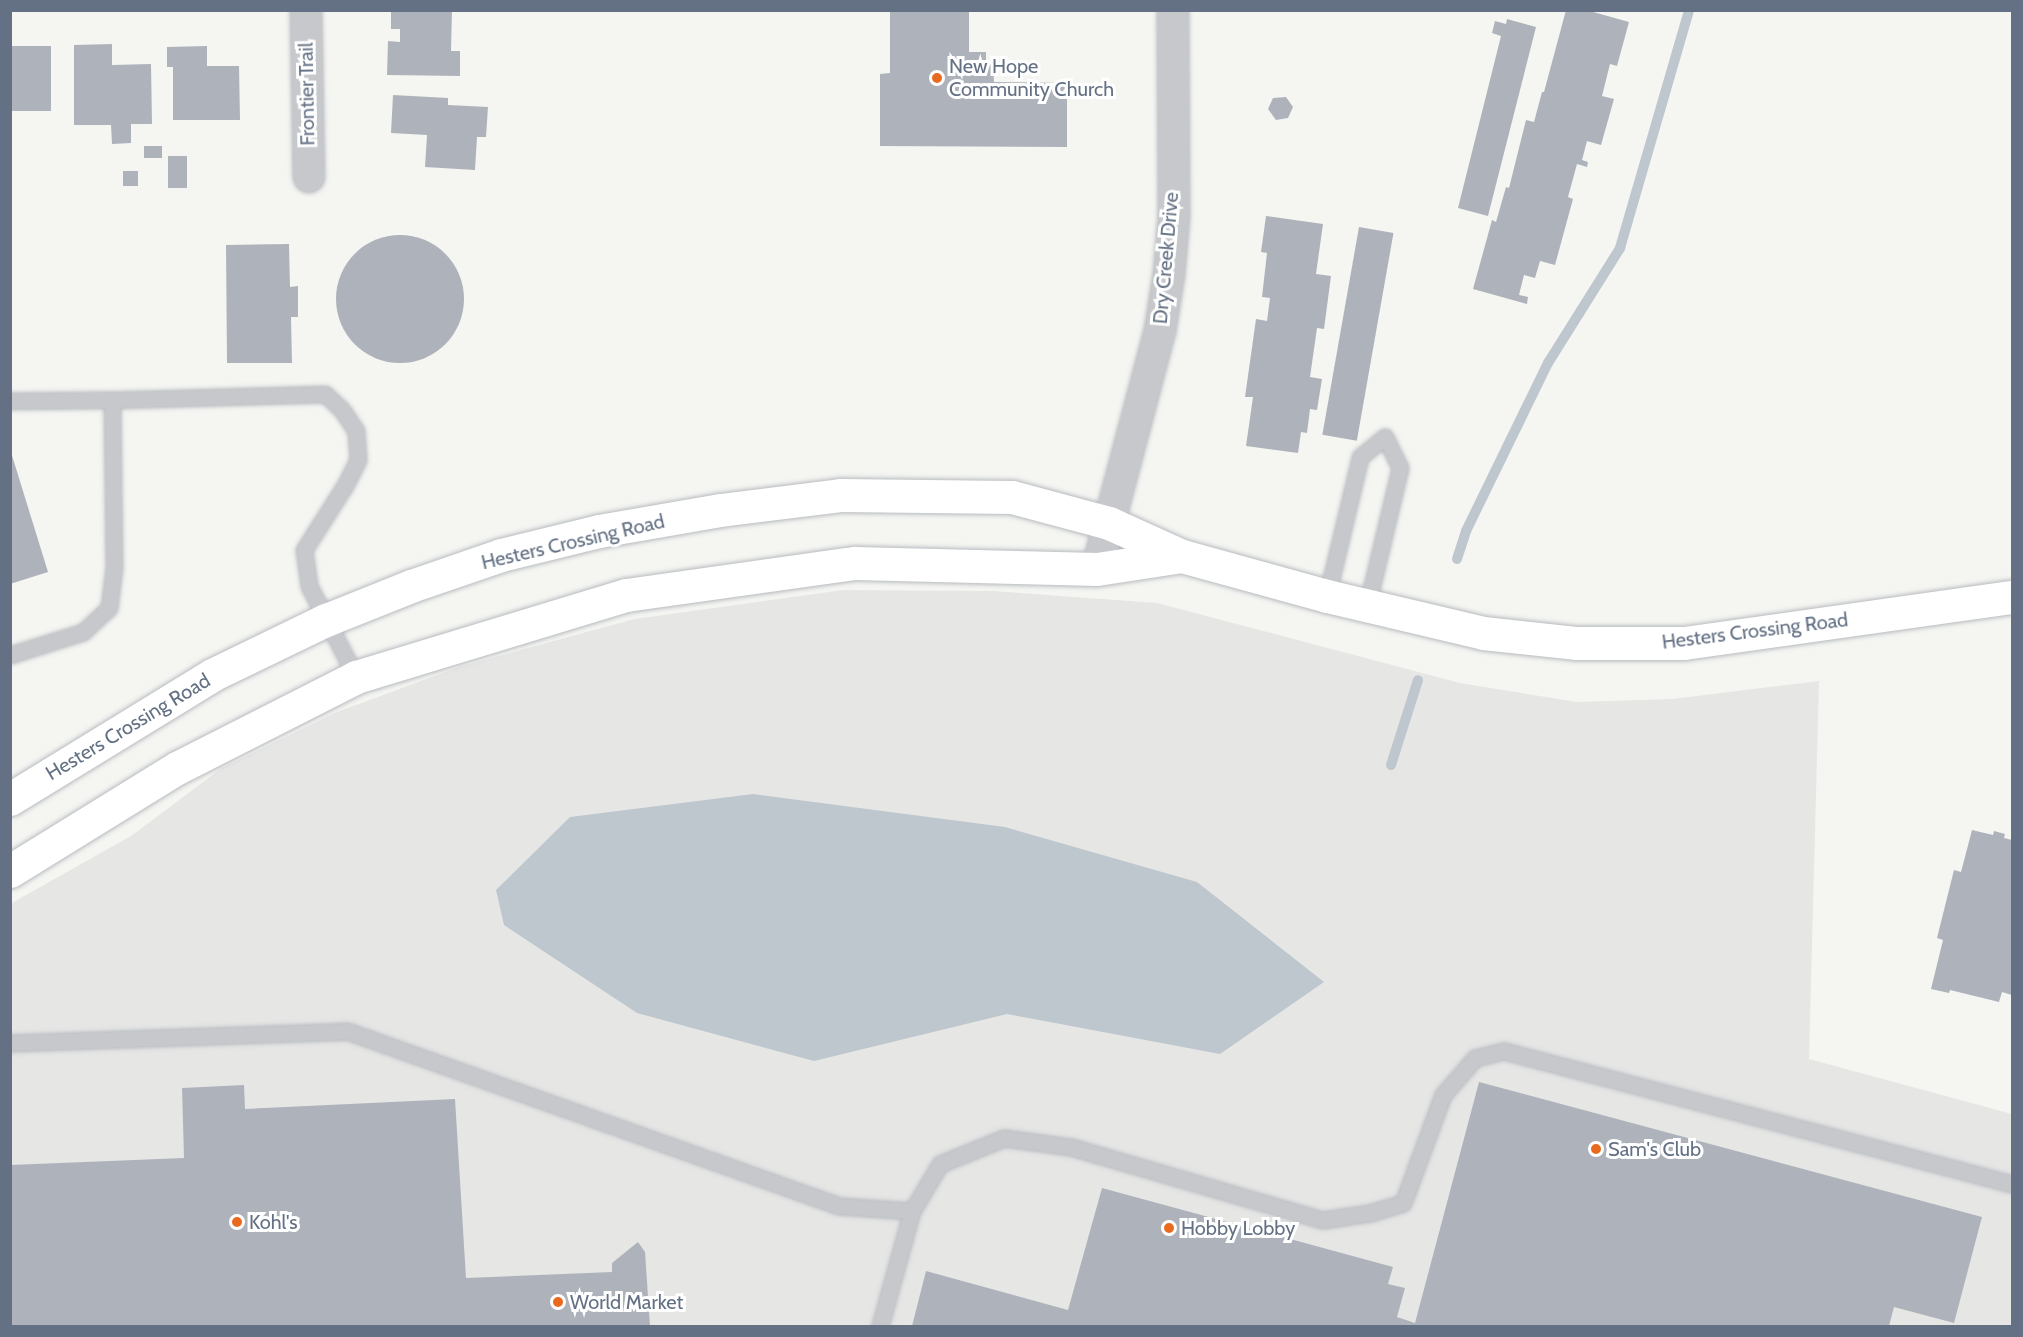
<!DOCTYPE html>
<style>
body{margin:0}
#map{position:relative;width:2023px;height:1337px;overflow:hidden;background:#f5f6f2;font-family:Cabin,sans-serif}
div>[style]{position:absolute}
.built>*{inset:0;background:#e6e6e5}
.water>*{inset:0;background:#bec7ce}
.stream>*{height:10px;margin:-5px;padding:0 5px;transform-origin:5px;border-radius:5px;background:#bec7ce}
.building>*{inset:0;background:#aeb3bb;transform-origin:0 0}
.round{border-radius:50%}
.roads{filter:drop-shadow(0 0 2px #b8bbc0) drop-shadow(0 0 2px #b8bbc0)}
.lane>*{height:15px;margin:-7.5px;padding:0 7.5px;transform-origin:7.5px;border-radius:7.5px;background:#c6c8cc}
.street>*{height:30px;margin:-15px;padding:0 15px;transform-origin:15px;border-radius:15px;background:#c6c8cc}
.secondary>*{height:33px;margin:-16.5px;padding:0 16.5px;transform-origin:16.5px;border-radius:16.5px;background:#fff}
.dots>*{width:16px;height:16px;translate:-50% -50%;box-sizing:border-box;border:3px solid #fff;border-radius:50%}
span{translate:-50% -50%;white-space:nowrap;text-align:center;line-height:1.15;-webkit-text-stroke:6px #fff;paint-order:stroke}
.poi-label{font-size:20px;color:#647184}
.left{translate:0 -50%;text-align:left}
.street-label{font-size:20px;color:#647184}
.frame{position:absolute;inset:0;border:12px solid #647184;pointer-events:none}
</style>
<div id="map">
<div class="built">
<i style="clip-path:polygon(843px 590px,993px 591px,1157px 603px,1460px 683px,1577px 702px,1672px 699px,1819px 681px,1809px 1059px,2012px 1114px,2012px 1326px,11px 1326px,10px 904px,131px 836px,222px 768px,337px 712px,459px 667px,634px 619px)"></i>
</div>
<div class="water">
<i style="clip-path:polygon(753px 794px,1005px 827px,1197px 882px,1324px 982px,1220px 1054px,1007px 1014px,814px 1061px,637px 1013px,504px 925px,496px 890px,570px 817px)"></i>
</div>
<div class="stream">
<i style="left:1457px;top:559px;width:29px;rotate:-72deg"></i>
<i style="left:1466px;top:531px;width:187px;rotate:-64deg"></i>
<i style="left:1548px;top:363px;width:136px;rotate:-57.9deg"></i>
<i style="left:1620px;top:248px;width:248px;rotate:-73.8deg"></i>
<i style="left:1391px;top:765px;width:89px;rotate:-72.4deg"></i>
</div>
<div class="building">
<i style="clip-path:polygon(391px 10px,452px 10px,451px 51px,460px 51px,460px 76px,387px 75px,388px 41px,400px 42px,400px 29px,391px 29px)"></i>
<i style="clip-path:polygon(890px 10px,969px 10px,969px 52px,986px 52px,986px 65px,993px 64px,994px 82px,1067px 83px,1067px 147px,880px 146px,880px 74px,890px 73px)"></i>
<i style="clip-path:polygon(1566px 10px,1586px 10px,1629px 22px,1617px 66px,1610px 64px,1602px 96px,1614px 99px,1601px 145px,1587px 141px,1582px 160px,1588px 162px,1587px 167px,1577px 164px,1568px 197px,1573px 199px,1555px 265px,1540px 261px,1535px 278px,1524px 275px,1519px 295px,1528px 297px,1527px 304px,1473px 289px,1492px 220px,1496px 222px,1506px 187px,1509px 188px,1526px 120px,1534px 122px,1542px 92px,1544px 92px)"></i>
<i style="clip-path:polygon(1507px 19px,1536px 27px,1488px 216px,1458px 208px,1501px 36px,1492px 33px,1495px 21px,1506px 24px)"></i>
<i style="clip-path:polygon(112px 44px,112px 65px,151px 64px,152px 124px,131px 124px,131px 143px,112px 144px,111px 125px,74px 125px,74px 45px)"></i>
<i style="left:10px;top:46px;width:41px;height:65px"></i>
<i style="clip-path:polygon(207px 46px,207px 66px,239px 66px,240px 120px,173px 120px,173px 67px,167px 67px,167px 47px)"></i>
<i style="clip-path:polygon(393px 95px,448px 98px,448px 105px,488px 107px,486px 137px,477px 137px,475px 170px,425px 167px,427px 135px,391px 133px)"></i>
<i style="clip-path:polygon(1286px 97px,1293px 107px,1288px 118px,1276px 120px,1268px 109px,1273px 98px)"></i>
<i style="left:144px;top:146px;width:18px;height:12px"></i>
<i style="left:168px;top:156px;width:19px;height:32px"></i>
<i style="left:123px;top:171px;width:15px;height:15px"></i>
<i style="clip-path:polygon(1266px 216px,1323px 224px,1316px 274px,1331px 276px,1324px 329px,1317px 328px,1310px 377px,1322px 379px,1317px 410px,1310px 409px,1307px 433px,1301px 432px,1298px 453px,1246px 446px,1253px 397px,1245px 397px,1256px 319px,1267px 321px,1270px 298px,1262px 297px,1267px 253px,1261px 252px)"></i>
<i style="left:1359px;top:227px;width:35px;height:211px;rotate:10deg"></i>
<i class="round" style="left:336px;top:235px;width:128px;height:128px"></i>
<i style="clip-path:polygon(289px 244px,290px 287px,298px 286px,298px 317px,291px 317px,292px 363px,227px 363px,226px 245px)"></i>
<i style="clip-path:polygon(10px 449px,48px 572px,10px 584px)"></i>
<i style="clip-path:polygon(1972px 830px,1993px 835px,1994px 831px,2005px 834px,2004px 838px,2012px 840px,2012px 995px,2002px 992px,1999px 1002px,1950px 990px,1949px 993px,1931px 989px,1943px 940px,1937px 938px,1954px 870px,1961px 872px)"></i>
<i style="clip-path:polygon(1479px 1082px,1982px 1217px,1954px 1323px,1894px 1307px,1889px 1326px,912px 1326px,926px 1271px,1068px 1310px,1102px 1188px,1393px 1267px,1388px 1284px,1405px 1288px,1397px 1317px,1415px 1323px)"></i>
<i style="clip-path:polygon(244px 1085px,245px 1109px,455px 1099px,466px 1278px,612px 1272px,612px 1263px,638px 1242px,645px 1252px,650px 1326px,10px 1326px,10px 1165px,184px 1158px,182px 1088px)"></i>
</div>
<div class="roads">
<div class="lane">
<i style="left:10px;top:401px;width:102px;rotate:-0.6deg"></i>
<i style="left:1327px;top:596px;width:143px;rotate:-76.6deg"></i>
<i style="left:1360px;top:457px;width:32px;rotate:-39deg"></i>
<i style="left:1385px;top:437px;width:34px;rotate:64deg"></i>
<i style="left:1400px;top:468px;width:142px;rotate:103.4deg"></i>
<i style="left:10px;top:655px;width:77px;rotate:-17.5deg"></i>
<i style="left:83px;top:632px;width:35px;rotate:-43deg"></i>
<i style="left:109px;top:608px;width:39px;rotate:-83deg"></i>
<i style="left:114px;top:569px;width:169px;rotate:-90.7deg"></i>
<i style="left:112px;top:400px;width:213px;rotate:-1.6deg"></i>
<i style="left:325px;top:394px;width:23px;rotate:43deg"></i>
<i style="left:342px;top:410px;width:25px;rotate:56deg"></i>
<i style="left:356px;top:431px;width:29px;rotate:86deg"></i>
<i style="left:358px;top:460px;width:30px;rotate:117deg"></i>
<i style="left:344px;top:487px;width:75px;rotate:122.4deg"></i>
<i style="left:304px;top:550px;width:36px;rotate:82deg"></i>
<i style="left:309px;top:586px;width:102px;rotate:62.7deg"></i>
<i style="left:10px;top:1043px;width:337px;rotate:-2deg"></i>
<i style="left:347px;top:1031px;width:522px;rotate:19.58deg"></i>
<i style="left:839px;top:1206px;width:73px;rotate:3.9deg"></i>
<i style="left:880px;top:1326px;width:119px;rotate:-74.5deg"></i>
<i style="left:912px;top:1211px;width:55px;rotate:-59.2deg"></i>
<i style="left:940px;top:1164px;width:69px;rotate:-22.1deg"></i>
<i style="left:1004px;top:1138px;width:68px;rotate:7.7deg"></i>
<i style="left:1071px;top:1147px;width:262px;rotate:16.2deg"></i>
<i style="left:1323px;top:1220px;width:48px;rotate:-8.5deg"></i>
<i style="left:1370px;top:1213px;width:34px;rotate:-17deg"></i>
<i style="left:1403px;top:1203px;width:115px;rotate:-69.7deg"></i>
<i style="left:1443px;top:1095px;width:49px;rotate:-49.1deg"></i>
<i style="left:1475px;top:1058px;width:30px;rotate:-14deg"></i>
<i style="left:1504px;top:1051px;width:525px;rotate:14.67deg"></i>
</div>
<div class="street">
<i style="left:306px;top:10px;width:167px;rotate:89deg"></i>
<i style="left:1097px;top:569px;width:246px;rotate:-75.2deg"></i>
<i style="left:1160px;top:331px;width:58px;rotate:-81deg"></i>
<i style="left:1169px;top:274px;width:57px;rotate:-85deg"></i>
<i style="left:1174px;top:217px;width:207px;rotate:-90.3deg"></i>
</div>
<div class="secondary">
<i style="left:10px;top:799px;width:237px;rotate:-31.5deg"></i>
<i style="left:212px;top:675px;width:127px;rotate:-25.8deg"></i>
<i style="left:326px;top:620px;width:92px;rotate:-21.8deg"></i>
<i style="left:411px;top:586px;width:95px;rotate:-19deg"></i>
<i style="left:501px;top:555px;width:101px;rotate:-13.8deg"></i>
<i style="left:599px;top:531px;width:123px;rotate:-9.8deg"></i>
<i style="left:720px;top:510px;width:121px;rotate:-7.1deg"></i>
<i style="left:840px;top:495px;width:172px;rotate:0.7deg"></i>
<i style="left:1012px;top:497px;width:100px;rotate:15deg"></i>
<i style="left:1109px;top:523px;width:80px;rotate:24.3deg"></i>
<i style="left:1182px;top:556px;width:150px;rotate:15.4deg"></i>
<i style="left:1327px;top:596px;width:160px;rotate:13.3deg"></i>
<i style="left:1483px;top:633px;width:95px;rotate:6.1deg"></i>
<i style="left:1577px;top:643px;width:107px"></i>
<i style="left:1684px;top:643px;width:331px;rotate:-8deg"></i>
<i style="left:10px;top:871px;width:196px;rotate:-31.7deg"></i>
<i style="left:177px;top:768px;width:201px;rotate:-26.9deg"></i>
<i style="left:356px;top:677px;width:282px;rotate:-16.9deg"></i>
<i style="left:626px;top:595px;width:231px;rotate:-8deg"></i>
<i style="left:855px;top:563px;width:242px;rotate:1.4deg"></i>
<i style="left:1097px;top:569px;width:86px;rotate:-8.7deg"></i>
</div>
</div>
<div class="dots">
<i style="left:937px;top:78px;background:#e96a1f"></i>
<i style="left:1596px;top:1149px;background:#e96a1f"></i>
<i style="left:237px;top:1222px;background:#e96a1f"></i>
<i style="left:1169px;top:1228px;background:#e96a1f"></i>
<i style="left:558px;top:1302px;background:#e96a1f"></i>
</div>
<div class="poi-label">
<span class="left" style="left:949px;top:78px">New Hope<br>Community Church</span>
<span class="left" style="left:1608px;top:1149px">Sam's Club</span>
<span class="left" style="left:249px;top:1222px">Kohl's</span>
<span class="left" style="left:1181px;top:1228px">Hobby Lobby</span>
<span class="left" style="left:570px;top:1302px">World Market</span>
</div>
<div class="street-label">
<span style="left:307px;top:94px;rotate:-91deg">Frontier Trail</span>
<span style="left:1166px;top:258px;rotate:-85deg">Dry Creek Drive</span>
<span style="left:573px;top:542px;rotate:-13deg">Hesters Crossing Road</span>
<span style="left:1755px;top:631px;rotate:-7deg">Hesters Crossing Road</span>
<span style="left:128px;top:727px;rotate:-31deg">Hesters Crossing Road</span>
</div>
<div class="frame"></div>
</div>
